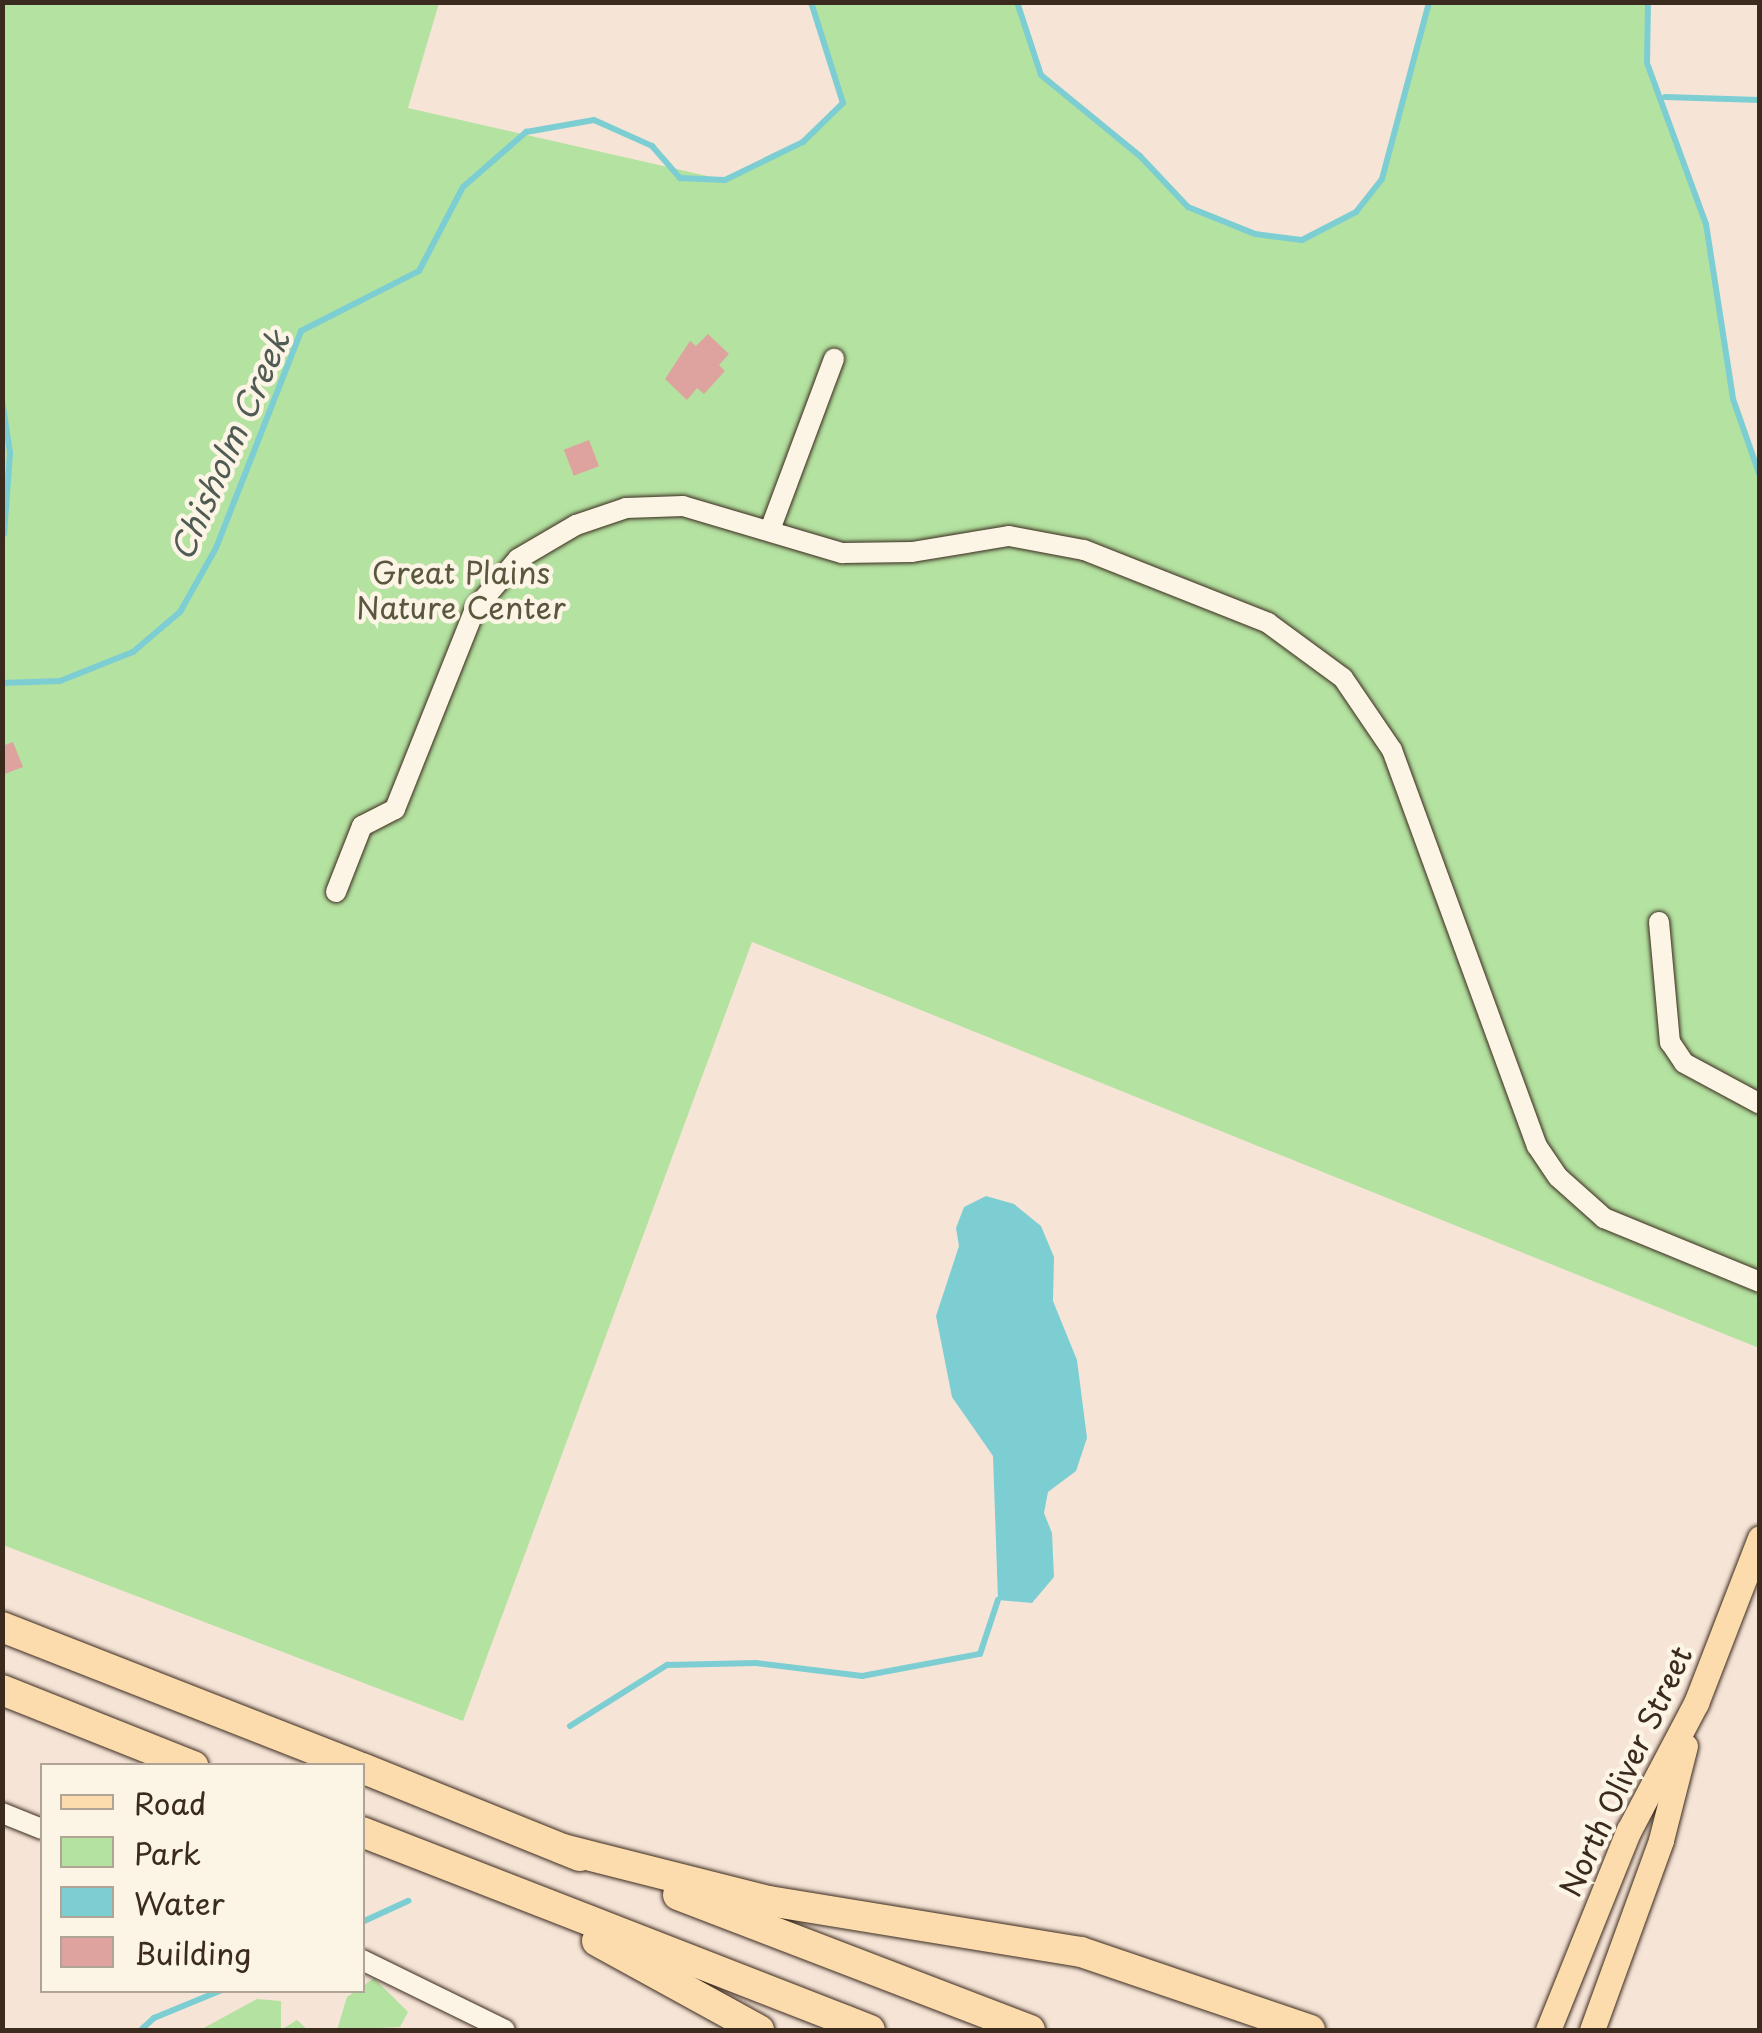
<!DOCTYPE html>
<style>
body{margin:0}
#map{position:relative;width:1762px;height:2033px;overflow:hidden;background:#f6e5d7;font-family:"Playpen Sans",sans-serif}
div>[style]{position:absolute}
.green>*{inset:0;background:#b4e2a1}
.water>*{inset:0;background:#7dced3}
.stream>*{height:6px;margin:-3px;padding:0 3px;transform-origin:3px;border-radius:3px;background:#7dced3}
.building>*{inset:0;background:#dea39e;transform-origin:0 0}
.roads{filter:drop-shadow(0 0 2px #3b2a1e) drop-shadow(0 0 2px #3b2a1e)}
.minor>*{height:20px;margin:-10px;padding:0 10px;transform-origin:10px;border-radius:10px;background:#fcf5e5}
.major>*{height:25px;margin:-12.5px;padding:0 12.5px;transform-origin:12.5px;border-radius:12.5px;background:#fcdcac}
.highway>*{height:30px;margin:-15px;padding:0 15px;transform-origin:15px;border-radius:15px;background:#fcdcac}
span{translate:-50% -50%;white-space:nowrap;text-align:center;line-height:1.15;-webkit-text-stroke:9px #fcf5e5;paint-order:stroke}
.park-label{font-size:30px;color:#59583f}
.street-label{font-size:30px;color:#3b2a1e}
.water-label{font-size:32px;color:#4f5b54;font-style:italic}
.frame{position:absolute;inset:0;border:5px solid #3b2a1e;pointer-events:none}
.legend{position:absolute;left:40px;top:1763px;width:325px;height:230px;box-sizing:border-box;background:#fcf5e5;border:2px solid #afa495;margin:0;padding:12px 18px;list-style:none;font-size:30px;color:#3b2a1e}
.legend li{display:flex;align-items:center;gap:20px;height:50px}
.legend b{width:50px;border:2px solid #afa495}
</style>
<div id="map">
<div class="green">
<i style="clip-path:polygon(2px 3px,439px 3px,408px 108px,725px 180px,803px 142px,843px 103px,811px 3px,1017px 3px,1041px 75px,1140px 156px,1188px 207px,1255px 234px,1302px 240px,1356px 212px,1382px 179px,1429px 3px,1648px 3px,1647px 63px,1706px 224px,1733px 399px,1759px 476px,1759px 1348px,752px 942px,463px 1721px,3px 1545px)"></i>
<i style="clip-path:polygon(374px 1978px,408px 2012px,400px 2027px,337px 2030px,347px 1997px)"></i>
<i style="clip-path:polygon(257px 1999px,281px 2001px,281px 2030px,297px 2020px,308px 2030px,200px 2030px)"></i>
</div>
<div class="water">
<i style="clip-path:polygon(986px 1196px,1014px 1204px,1041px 1226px,1054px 1257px,1053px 1301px,1077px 1360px,1087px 1438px,1076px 1471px,1048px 1492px,1044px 1513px,1052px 1533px,1054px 1577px,1032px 1603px,998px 1600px,993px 1456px,952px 1397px,936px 1316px,959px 1246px,956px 1228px,964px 1207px)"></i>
</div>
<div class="stream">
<i style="left:1017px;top:2px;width:77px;rotate:71.8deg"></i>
<i style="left:1041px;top:75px;width:128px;rotate:39.3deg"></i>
<i style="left:1140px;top:156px;width:70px;rotate:46.7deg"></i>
<i style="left:1188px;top:207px;width:72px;rotate:21.9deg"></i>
<i style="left:1255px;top:234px;width:47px;rotate:7.3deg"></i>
<i style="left:1302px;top:240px;width:61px;rotate:-27.4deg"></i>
<i style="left:1356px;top:212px;width:42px;rotate:-51.8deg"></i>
<i style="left:1382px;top:179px;width:183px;rotate:-75.1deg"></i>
<i style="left:1648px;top:2px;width:61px;rotate:90.9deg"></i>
<i style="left:1647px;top:63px;width:171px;rotate:69.9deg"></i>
<i style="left:1706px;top:224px;width:177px;rotate:81.2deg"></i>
<i style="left:1733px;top:399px;width:82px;rotate:70.7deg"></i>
<i style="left:1665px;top:97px;width:95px;rotate:1.8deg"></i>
<i style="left:2px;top:400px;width:54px;rotate:81.4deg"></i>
<i style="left:10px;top:453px;width:81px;rotate:94.2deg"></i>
<i style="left:2px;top:683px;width:58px;rotate:-2deg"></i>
<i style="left:60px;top:681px;width:79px;rotate:-21.7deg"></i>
<i style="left:133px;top:652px;width:62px;rotate:-40.4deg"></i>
<i style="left:180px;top:612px;width:73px;rotate:-60.6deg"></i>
<i style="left:216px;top:548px;width:233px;rotate:-68.6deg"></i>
<i style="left:301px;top:331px;width:132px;rotate:-27deg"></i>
<i style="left:419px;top:271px;width:95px;rotate:-62.4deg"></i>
<i style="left:463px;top:187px;width:84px;rotate:-41.1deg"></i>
<i style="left:526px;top:132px;width:69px;rotate:-10deg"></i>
<i style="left:594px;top:120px;width:64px;rotate:24.1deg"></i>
<i style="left:652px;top:146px;width:43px;rotate:48.8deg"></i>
<i style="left:680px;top:178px;width:45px;rotate:2.5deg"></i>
<i style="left:725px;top:180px;width:87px;rotate:-26deg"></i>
<i style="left:803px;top:142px;width:56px;rotate:-44.3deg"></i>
<i style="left:843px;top:103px;width:106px;rotate:-107.6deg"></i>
<i style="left:1760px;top:798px;width:51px;rotate:90deg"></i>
<i style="left:570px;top:1726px;width:115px;rotate:-32.2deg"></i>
<i style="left:667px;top:1665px;width:89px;rotate:-1.3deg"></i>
<i style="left:756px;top:1663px;width:107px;rotate:7deg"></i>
<i style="left:862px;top:1676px;width:120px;rotate:-10.6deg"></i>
<i style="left:980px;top:1654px;width:57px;rotate:-71.6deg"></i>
<i style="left:362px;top:1922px;width:51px;rotate:-24.5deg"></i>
<i style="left:141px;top:2030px;width:18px;rotate:-43deg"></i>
<i style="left:154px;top:2018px;width:74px;rotate:-22.4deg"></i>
</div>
<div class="building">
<i style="clip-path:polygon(708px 334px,729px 354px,719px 365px,725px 371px,704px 394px,697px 388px,687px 400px,665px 379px,690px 341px,696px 346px)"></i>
<i style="left:589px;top:440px;width:28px;height:27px;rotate:69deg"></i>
<i style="clip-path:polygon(13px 742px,23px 767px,2px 775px,2px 746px)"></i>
</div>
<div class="roads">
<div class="minor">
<i style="left:770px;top:530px;width:183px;rotate:-69.5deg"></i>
<i style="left:336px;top:892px;width:71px;rotate:-68.5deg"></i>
<i style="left:362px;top:826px;width:37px;rotate:-27deg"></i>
<i style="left:395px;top:809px;width:215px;rotate:-68.2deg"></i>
<i style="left:475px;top:609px;width:66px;rotate:-49.3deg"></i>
<i style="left:518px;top:559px;width:67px;rotate:-30.4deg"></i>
<i style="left:576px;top:525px;width:53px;rotate:-18.8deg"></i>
<i style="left:626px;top:508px;width:57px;rotate:-2deg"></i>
<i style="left:683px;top:506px;width:166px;rotate:16.5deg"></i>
<i style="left:842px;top:553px;width:70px;rotate:-0.8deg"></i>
<i style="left:912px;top:552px;width:98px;rotate:-9.4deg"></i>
<i style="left:1009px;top:536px;width:76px;rotate:10.6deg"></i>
<i style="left:1084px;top:550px;width:198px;rotate:21.6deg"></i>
<i style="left:1268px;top:623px;width:93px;rotate:36.3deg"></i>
<i style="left:1343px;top:678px;width:87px;rotate:55.8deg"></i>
<i style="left:1392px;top:750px;width:422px;rotate:69.9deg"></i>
<i style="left:1537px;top:1146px;width:37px;rotate:56deg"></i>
<i style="left:1558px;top:1177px;width:62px;rotate:41.7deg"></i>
<i style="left:1604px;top:1218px;width:169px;rotate:22.3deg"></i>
<i style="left:1659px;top:922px;width:121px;rotate:84.8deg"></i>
<i style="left:1670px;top:1042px;width:25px;rotate:56deg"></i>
<i style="left:1684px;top:1063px;width:86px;rotate:28.3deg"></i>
<i style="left:2px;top:1813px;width:43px;rotate:21.8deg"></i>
<i style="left:362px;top:1960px;width:159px;rotate:26.1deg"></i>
</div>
<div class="major">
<i style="left:1548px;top:2030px;width:216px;rotate:-68deg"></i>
<i style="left:1629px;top:1830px;width:144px;rotate:-62.2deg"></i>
<i style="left:1696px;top:1703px;width:177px;rotate:-68.8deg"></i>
<i style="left:1592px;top:2030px;width:202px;rotate:-70deg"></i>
<i style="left:1661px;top:1840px;width:97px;rotate:-75.7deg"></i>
</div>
<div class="highway">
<i style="left:2px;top:1627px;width:381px;rotate:21.4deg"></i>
<i style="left:2px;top:1690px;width:206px;rotate:21.7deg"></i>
<i style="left:362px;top:1768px;width:235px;rotate:22deg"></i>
<i style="left:362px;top:1832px;width:545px;rotate:21.29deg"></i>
<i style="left:563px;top:1849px;width:212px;rotate:14.2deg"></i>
<i style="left:769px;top:1901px;width:316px;rotate:9.3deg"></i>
<i style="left:1081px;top:1952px;width:242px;rotate:18.8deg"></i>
<i style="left:678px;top:1895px;width:377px;rotate:21deg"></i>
<i style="left:597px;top:1941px;width:185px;rotate:28.8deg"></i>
</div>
</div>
<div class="park-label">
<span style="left:461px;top:589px">Great Plains<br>Nature Center</span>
</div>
<div class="street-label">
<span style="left:1625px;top:1771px;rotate:-65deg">North Oliver Street</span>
</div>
<div class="water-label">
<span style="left:229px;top:445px;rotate:-66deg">Chisholm Creek</span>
</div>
<div class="frame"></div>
<ul class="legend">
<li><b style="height:12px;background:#fcdcac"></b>Road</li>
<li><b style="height:28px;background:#b4e2a1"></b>Park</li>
<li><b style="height:28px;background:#7dced3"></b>Water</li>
<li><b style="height:28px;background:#dea39e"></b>Building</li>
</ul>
</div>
